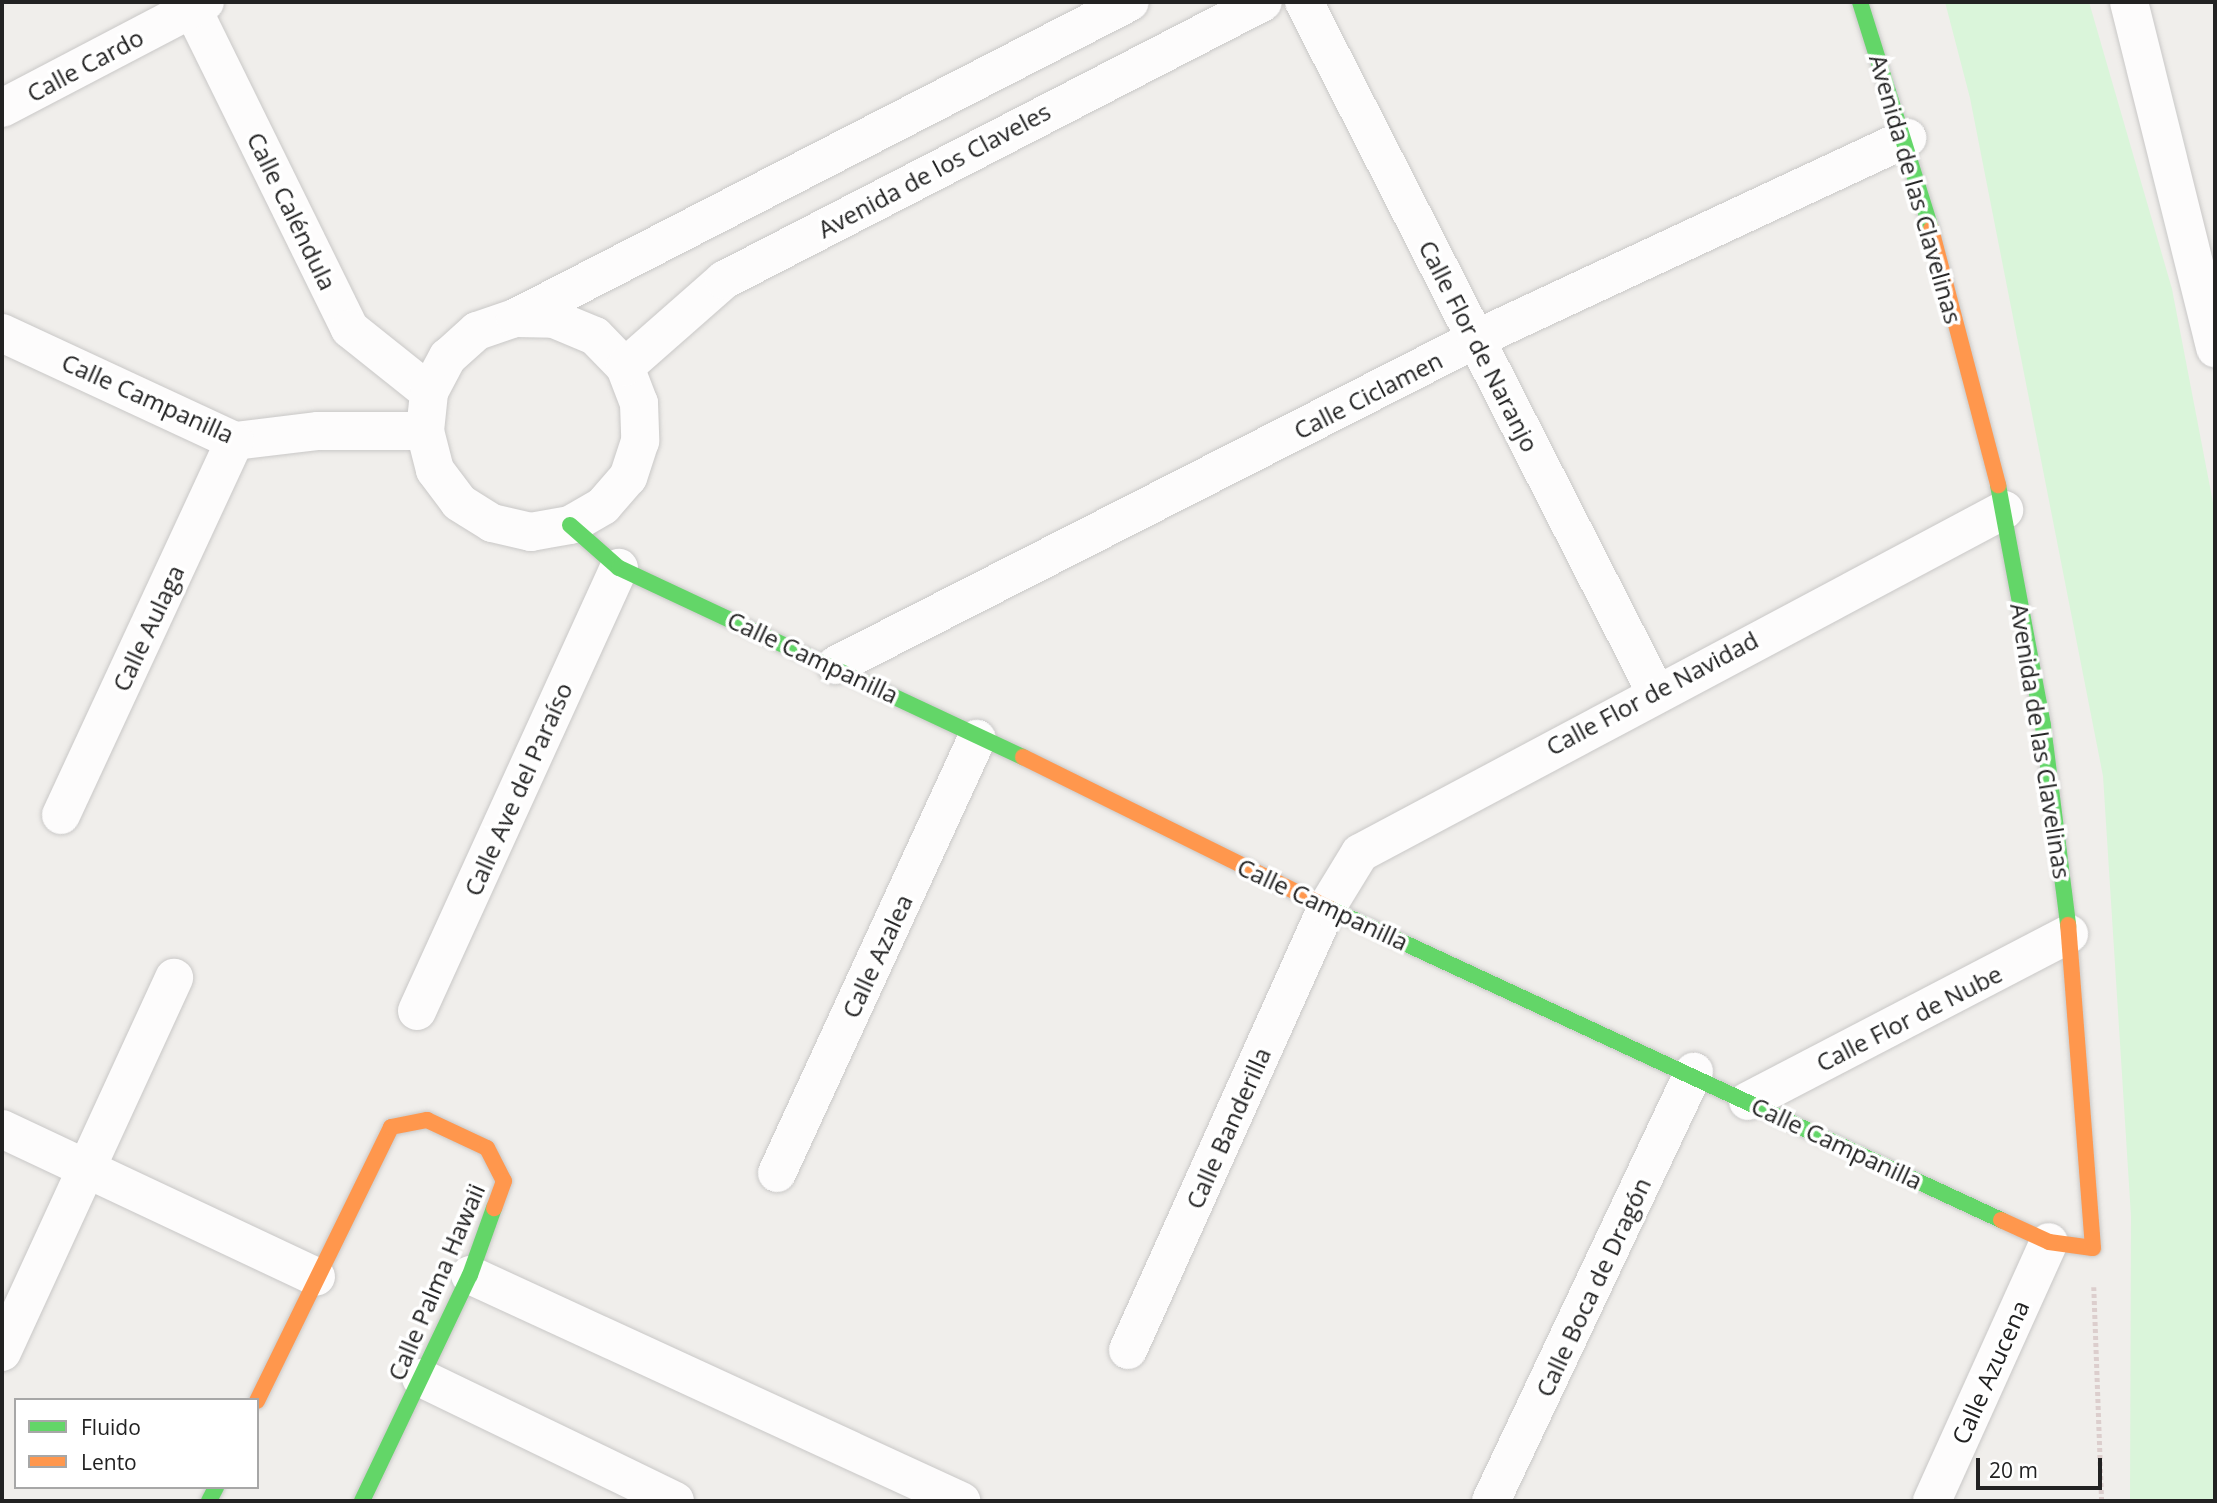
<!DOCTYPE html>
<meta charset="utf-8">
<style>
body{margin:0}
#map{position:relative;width:2217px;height:1503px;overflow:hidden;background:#f0eeeb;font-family:"Open Sans",sans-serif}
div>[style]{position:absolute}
.park>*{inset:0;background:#daf5da}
.path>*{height:4.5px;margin-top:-2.25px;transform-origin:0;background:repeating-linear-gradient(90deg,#dccecd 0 3.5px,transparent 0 7px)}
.roads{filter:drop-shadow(0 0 2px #c9c8c7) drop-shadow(0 0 2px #c9c8c7)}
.street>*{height:38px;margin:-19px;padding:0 19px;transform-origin:19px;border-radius:19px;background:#fdfcfc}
.fast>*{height:16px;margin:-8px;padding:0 8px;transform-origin:8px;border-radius:8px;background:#63d668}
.slow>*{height:16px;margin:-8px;padding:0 8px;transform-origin:8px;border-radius:8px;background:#ff974d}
span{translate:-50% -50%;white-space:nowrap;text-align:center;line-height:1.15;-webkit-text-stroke:7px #fff;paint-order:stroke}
.street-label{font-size:24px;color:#222}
.frame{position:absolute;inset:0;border:4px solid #222;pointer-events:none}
.legend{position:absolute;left:14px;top:1398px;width:245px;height:91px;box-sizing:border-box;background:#fff;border:2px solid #a7a7a7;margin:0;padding:9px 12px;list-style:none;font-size:21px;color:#222}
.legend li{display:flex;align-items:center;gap:14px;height:35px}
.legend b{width:35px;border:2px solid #a7a7a7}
.scale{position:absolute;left:1976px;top:1458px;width:126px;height:32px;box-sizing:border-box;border:4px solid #222;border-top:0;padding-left:9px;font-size:21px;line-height:24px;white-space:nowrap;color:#222;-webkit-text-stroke:5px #fff;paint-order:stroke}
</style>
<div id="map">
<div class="park">
<i style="clip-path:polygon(1945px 2px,2089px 2px,2172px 289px,2215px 513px,2215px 1501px,2130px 1501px,2131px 1216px,2103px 776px,1970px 98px)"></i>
</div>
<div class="path">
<i style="left:2094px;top:1287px;width:214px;rotate:87.9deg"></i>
</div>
<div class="roads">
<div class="street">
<i style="left:189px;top:2px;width:364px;rotate:63.8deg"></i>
<i style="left:350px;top:329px;width:101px;rotate:38.6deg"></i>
<i style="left:1304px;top:2px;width:773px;rotate:63deg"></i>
<i style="left:2129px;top:2px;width:357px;rotate:76deg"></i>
<i style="left:2px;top:108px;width:229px;rotate:-27.6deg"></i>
<i style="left:515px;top:318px;width:39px;rotate:1deg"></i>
<i style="left:554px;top:319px;width:44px;rotate:22.5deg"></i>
<i style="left:595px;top:336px;width:43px;rotate:45.9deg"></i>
<i style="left:625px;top:367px;width:39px;rotate:69deg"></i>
<i style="left:639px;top:403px;width:38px;rotate:88deg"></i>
<i style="left:640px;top:441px;width:38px;rotate:108deg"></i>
<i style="left:628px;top:477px;width:38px;rotate:131deg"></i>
<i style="left:603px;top:506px;width:38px;rotate:150deg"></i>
<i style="left:570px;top:525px;width:40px;rotate:170deg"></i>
<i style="left:531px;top:532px;width:40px;rotate:-167deg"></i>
<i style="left:492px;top:523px;width:39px;rotate:-148deg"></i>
<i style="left:459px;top:502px;width:40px;rotate:-127deg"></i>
<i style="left:435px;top:470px;width:40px;rotate:-104.4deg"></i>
<i style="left:425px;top:431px;width:39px;rotate:-84deg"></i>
<i style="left:429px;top:392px;width:40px;rotate:-62deg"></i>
<i style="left:448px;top:357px;width:39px;rotate:-42deg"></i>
<i style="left:477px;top:331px;width:40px;rotate:-18.9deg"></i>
<i style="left:515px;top:318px;width:691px;rotate:-27.2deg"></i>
<i style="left:2px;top:333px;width:257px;rotate:24.9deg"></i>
<i style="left:235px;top:441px;width:84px;rotate:-6.9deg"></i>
<i style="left:318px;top:431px;width:107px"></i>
<i style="left:625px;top:367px;width:132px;rotate:-41.3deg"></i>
<i style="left:724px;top:280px;width:606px;rotate:-27.28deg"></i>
<i style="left:836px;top:665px;width:718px;rotate:-26.99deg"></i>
<i style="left:1476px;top:339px;width:476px;rotate:-25deg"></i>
<i style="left:61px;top:815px;width:412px;rotate:-65.1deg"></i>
<i style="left:417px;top:1011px;width:487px;rotate:-65.5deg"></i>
<i style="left:1748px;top:1101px;width:362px;rotate:-27.5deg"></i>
<i style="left:2px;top:1129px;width:347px;rotate:25.2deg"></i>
<i style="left:777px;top:1173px;width:478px;rotate:-65.3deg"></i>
<i style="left:470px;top:1275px;width:541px;rotate:24.72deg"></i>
<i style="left:1128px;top:1350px;width:486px;rotate:-65.8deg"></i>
<i style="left:1327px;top:907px;width:63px;rotate:-58.6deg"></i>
<i style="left:1360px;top:853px;width:730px;rotate:-28.04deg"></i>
<i style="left:2px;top:1352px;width:412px;rotate:-65.3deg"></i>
<i style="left:421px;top:1378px;width:282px;rotate:25.8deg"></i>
<i style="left:1491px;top:1501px;width:475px;rotate:-64.7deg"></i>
<i style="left:1932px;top:1501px;width:284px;rotate:-65.7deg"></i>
</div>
<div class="fast">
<i style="left:1860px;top:2px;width:238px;rotate:72.6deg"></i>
<i style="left:1998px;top:485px;width:245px;rotate:79.4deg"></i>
<i style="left:2043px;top:726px;width:201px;rotate:82.8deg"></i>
<i style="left:570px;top:525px;width:65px;rotate:41.3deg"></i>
<i style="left:619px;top:568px;width:446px;rotate:25.1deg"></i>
<i style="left:1331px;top:909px;width:739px;rotate:24.9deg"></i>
<i style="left:209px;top:1501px;width:16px;rotate:-63deg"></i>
<i style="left:362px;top:1501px;width:250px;rotate:-64.5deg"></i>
<i style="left:470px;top:1275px;width:71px;rotate:-70.3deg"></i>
</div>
<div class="slow">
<i style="left:1931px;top:229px;width:265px;rotate:75.3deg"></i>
<i style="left:1023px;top:757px;width:343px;rotate:26.3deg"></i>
<i style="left:2001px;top:1220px;width:53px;rotate:24.6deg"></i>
<i style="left:2049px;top:1242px;width:44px;rotate:7.8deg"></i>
<i style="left:2093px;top:1248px;width:324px;rotate:-94.4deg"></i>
<i style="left:257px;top:1401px;width:305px;rotate:-63.9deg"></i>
<i style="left:391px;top:1127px;width:37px;rotate:-11deg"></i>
<i style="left:427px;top:1120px;width:66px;rotate:25deg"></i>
<i style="left:487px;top:1148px;width:37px;rotate:63deg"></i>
<i style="left:504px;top:1181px;width:29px;rotate:110deg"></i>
</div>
</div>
<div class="street-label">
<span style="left:85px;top:65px;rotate:-28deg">Calle Cardo</span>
<span style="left:934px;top:170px;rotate:-28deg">Avenida de los Claveles</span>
<span style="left:1916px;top:189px;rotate:74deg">Avenida de las Clavelinas</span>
<span style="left:292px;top:211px;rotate:64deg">Calle Caléndula</span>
<span style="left:1479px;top:346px;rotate:63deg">Calle Flor de Naranjo</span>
<span style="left:1368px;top:395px;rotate:-27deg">Calle Ciclamen</span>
<span style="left:148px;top:398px;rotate:24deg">Calle Campanilla</span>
<span style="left:148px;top:628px;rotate:-65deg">Calle Aulaga</span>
<span style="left:813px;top:657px;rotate:25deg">Calle Campanilla</span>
<span style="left:1652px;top:693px;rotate:-28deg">Calle Flor de Navidad</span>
<span style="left:2041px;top:741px;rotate:81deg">Avenida de las Clavelinas</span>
<span style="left:518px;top:789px;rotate:-66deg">Calle Ave del Paraíso</span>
<span style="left:1323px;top:904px;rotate:25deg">Calle Campanilla</span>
<span style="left:877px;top:956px;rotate:-65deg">Calle Azalea</span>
<span style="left:1909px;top:1018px;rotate:-27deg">Calle Flor de Nube</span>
<span style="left:1228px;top:1128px;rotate:-66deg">Calle Banderilla</span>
<span style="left:1837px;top:1143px;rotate:25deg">Calle Campanilla</span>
<span style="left:436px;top:1282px;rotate:-67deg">Calle Palma Hawaii</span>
<span style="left:1593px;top:1287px;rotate:-65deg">Calle Boca de Dragón</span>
<span style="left:1990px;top:1372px;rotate:-66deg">Calle Azucena</span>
</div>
<div class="frame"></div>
<ul class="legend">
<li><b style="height:9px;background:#63d668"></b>Fluido</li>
<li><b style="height:9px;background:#ff974d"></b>Lento</li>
</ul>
<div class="scale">20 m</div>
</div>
